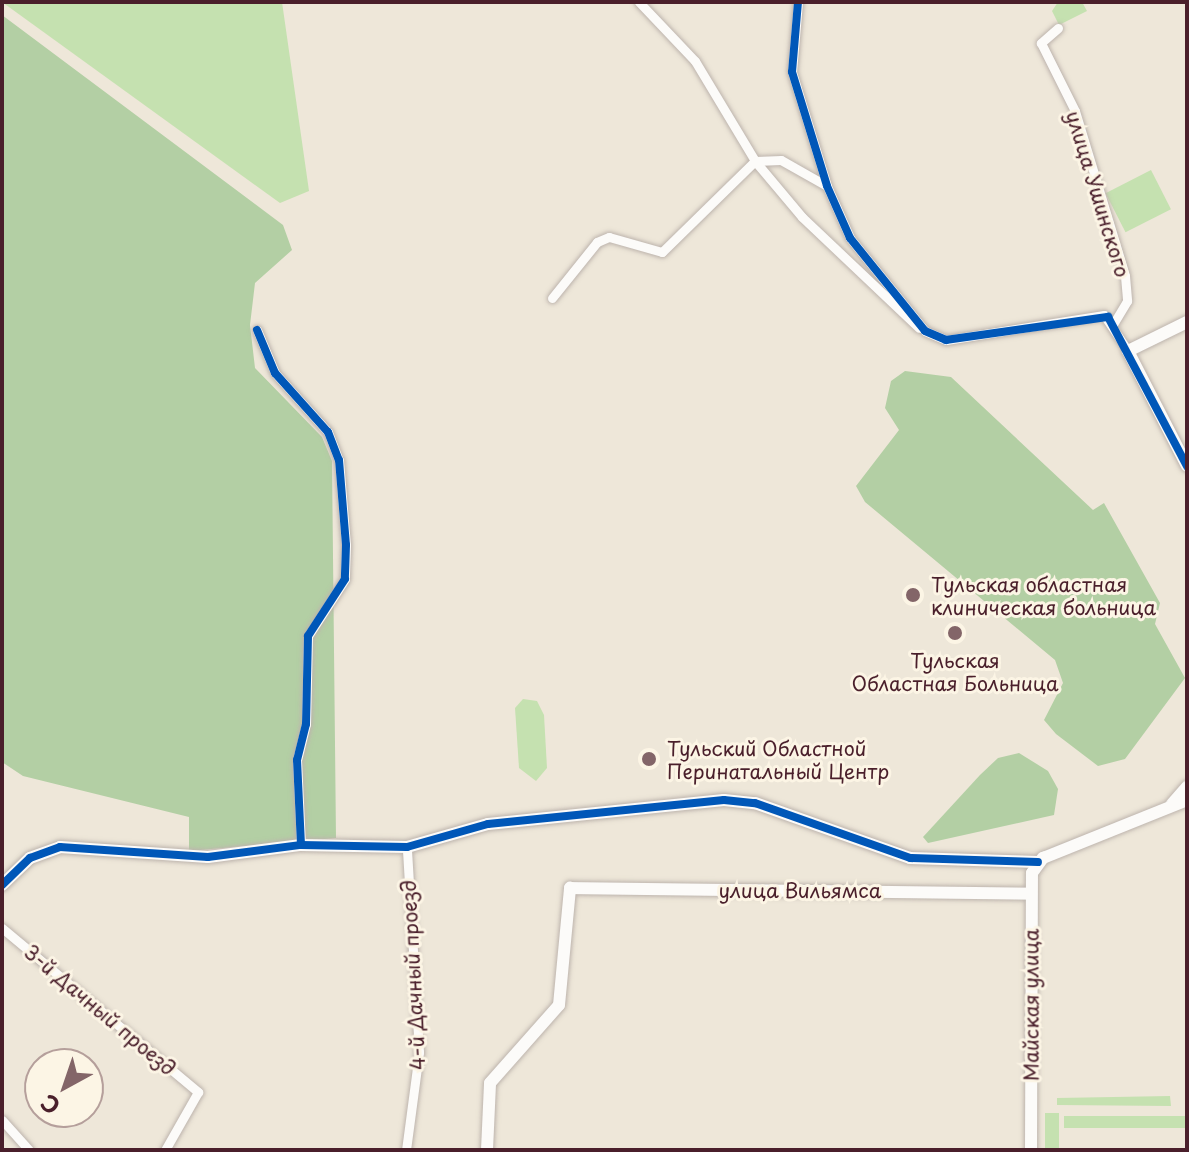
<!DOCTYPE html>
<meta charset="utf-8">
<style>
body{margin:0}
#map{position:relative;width:1189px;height:1152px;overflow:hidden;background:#eee7d9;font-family:"Playpen Sans",sans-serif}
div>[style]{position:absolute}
.green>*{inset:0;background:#c5e1b0;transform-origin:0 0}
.forest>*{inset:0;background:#b3cfa4}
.roads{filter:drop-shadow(0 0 2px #bdb4ad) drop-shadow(0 0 2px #bdb4ad)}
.street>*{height:9px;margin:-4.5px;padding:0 4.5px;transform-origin:4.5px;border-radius:4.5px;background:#fcfbf9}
.secondary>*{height:12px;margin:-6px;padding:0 6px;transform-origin:6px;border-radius:6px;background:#fcfbf9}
.cycleway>*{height:8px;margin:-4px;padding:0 4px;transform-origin:4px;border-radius:4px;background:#0057b8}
.dots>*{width:22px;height:22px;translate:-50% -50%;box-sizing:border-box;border:4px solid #fcf5e5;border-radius:50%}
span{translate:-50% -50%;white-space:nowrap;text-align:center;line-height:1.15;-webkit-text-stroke:6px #fcf5e5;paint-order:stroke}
.street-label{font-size:20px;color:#4a1f2b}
.poi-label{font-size:20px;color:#4a1f2b}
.left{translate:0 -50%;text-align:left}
.frame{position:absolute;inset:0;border:4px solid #4a1f2b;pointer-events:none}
.north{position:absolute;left:24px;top:1048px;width:80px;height:80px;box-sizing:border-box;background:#fcf5e5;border:2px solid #b59f9b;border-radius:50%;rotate:220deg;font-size:22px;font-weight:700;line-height:32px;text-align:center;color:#4a1f2b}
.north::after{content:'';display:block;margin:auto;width:28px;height:36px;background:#836568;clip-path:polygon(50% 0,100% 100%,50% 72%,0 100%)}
</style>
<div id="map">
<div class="green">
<i style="clip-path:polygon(2px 2px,282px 2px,309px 191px,280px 203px)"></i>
<i style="clip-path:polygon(1058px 2px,1082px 2px,1087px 11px,1059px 25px,1052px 11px)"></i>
<i style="left:1151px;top:170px;width:44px;height:51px;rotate:63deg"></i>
<i style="clip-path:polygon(523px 699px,537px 701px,544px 715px,547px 768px,536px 781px,519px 768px,515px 708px)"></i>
<i style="clip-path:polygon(1170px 1096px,1171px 1106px,1057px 1105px,1057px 1098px)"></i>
<i style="left:1045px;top:1113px;width:14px;height:37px"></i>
<i style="left:1064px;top:1116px;width:123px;height:12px"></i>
</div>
<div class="forest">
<i style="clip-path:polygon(2px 15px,283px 225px,292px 250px,255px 283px,250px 325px,255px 368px,322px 437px,332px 461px,336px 838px,189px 851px,189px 817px,23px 776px,2px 762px)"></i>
<i style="clip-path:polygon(905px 371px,951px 377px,1093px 510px,1104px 503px,1160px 603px,1155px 624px,1185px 678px,1125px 759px,1098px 766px,1056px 734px,1044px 720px,1063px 683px,1055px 660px,865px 502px,856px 486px,899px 430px,885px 408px,891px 381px)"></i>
<i style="clip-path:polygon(1019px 753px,1048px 771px,1058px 789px,1054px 815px,928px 843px,923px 837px,980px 775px,998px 758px)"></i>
</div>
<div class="roads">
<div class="street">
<i style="left:639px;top:2px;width:81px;rotate:46.5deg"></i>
<i style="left:695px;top:61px;width:117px;rotate:59deg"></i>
<i style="left:755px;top:161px;width:73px;rotate:50deg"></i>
<i style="left:802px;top:217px;width:161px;rotate:43.5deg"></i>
<i style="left:798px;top:2px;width:70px;rotate:94.9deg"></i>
<i style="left:792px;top:72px;width:119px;rotate:72.9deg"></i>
<i style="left:827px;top:186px;width:57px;rotate:66.1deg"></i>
<i style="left:850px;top:238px;width:119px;rotate:51.1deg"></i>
<i style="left:925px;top:331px;width:23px;rotate:23deg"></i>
<i style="left:946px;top:340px;width:160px;rotate:-9deg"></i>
<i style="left:1104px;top:315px;width:43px;rotate:56.3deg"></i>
<i style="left:1058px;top:28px;width:23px;rotate:139deg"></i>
<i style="left:1041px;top:43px;width:76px;rotate:63.4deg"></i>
<i style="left:1075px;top:111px;width:172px;rotate:73.1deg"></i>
<i style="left:1125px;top:276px;width:25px;rotate:85deg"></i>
<i style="left:1127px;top:301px;width:26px;rotate:121deg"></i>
<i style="left:552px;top:298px;width:72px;rotate:-51.2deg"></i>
<i style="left:597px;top:242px;width:13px;rotate:-23deg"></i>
<i style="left:609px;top:237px;width:55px;rotate:15.8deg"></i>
<i style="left:662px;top:252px;width:130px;rotate:-44.4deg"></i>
<i style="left:755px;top:161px;width:26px;rotate:-2deg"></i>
<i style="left:781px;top:160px;width:53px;rotate:29.5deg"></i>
<i style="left:257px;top:330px;width:47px;rotate:67.3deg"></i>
<i style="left:275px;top:373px;width:79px;rotate:48.1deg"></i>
<i style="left:328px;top:432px;width:30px;rotate:69deg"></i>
<i style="left:339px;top:460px;width:85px;rotate:85.3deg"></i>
<i style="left:346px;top:545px;width:34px;rotate:92deg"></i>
<i style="left:345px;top:579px;width:68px;rotate:123deg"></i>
<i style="left:308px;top:636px;width:88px;rotate:91.3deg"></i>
<i style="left:306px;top:724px;width:37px;rotate:104deg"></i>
<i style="left:297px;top:760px;width:85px;rotate:87.3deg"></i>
<i style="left:2px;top:928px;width:256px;rotate:39.9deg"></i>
<i style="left:198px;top:1092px;width:67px;rotate:119.6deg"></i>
<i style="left:2px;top:1120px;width:40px;rotate:48deg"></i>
<i style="left:406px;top:1150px;width:99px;rotate:-82.4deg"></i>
<i style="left:419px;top:1052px;width:205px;rotate:-93.4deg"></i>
</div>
<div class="secondary">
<i style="left:1187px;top:322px;width:66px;rotate:153.8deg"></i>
<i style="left:1128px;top:351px;width:129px;rotate:62.8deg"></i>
<i style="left:1172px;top:804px;width:23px;rotate:-49deg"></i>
<i style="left:2px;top:885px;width:39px;rotate:-44deg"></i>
<i style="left:30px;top:858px;width:32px;rotate:-20deg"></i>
<i style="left:60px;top:847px;width:148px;rotate:3.9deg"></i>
<i style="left:208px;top:857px;width:94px;rotate:-7.4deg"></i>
<i style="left:301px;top:845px;width:106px;rotate:1.1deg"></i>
<i style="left:407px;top:847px;width:84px;rotate:-15.9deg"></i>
<i style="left:488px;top:824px;width:237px;rotate:-5.8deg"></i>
<i style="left:724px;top:800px;width:31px;rotate:6deg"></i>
<i style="left:755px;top:803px;width:164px;rotate:19.5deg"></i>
<i style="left:910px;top:858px;width:128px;rotate:1.8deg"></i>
<i style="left:487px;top:1150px;width:67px;rotate:-87.4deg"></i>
<i style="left:490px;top:1083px;width:104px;rotate:-48.5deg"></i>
<i style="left:559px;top:1005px;width:118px;rotate:-84.6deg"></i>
<i style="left:570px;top:888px;width:460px;rotate:0.7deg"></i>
<i style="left:1031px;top:1150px;width:277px;rotate:-89.8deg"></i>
<i style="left:1032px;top:873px;width:19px;rotate:-54deg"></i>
<i style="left:1043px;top:858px;width:155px;rotate:-21.9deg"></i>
</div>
</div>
<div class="cycleway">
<i style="left:798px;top:2px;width:70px;rotate:94.9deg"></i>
<i style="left:792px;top:72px;width:119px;rotate:72.9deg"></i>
<i style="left:827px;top:186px;width:57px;rotate:66.1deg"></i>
<i style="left:850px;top:238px;width:119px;rotate:51.1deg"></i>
<i style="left:925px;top:331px;width:23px;rotate:23deg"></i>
<i style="left:946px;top:340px;width:164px;rotate:-8.1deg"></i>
<i style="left:1108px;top:317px;width:169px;rotate:62.1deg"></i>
<i style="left:257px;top:330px;width:47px;rotate:67.3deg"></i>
<i style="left:275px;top:373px;width:79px;rotate:48.1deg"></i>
<i style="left:328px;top:432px;width:30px;rotate:69deg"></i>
<i style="left:339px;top:460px;width:85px;rotate:85.3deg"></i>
<i style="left:346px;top:545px;width:34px;rotate:92deg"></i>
<i style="left:345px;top:579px;width:68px;rotate:123deg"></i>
<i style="left:308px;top:636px;width:88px;rotate:91.3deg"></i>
<i style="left:306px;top:724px;width:37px;rotate:104deg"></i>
<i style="left:297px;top:760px;width:85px;rotate:87.3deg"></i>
<i style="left:2px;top:885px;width:39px;rotate:-44deg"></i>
<i style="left:30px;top:858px;width:32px;rotate:-20deg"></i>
<i style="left:60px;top:847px;width:148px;rotate:3.9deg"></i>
<i style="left:208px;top:857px;width:94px;rotate:-7.4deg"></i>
<i style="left:301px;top:845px;width:106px;rotate:1.1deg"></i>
<i style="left:407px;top:847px;width:84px;rotate:-15.9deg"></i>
<i style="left:488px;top:824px;width:237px;rotate:-5.8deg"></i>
<i style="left:724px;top:800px;width:31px;rotate:6deg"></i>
<i style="left:755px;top:803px;width:164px;rotate:19.5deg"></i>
<i style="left:910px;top:858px;width:128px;rotate:1.8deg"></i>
</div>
<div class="dots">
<i style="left:913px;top:595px;background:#836568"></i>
<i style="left:955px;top:633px;background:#836568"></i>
<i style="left:649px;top:759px;background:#836568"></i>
</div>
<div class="street-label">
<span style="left:1098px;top:194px;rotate:73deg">улица Ушинского</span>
<span style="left:800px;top:890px">улица Вильямса</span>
<span style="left:413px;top:975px;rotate:-93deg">4-й Дачный проезд</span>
<span style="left:1031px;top:1005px;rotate:-90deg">Майская улица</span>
<span style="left:100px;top:1010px;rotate:40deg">3-й Дачный проезд</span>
</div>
<div class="poi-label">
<span class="left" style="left:931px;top:596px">Тульская областная<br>клиническая больница</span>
<span style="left:955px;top:672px">Тульская<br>Областная Больница</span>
<span class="left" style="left:667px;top:760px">Тульский Областной<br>Перинатальный Центр</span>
</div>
<div class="frame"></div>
<div class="north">С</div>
</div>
